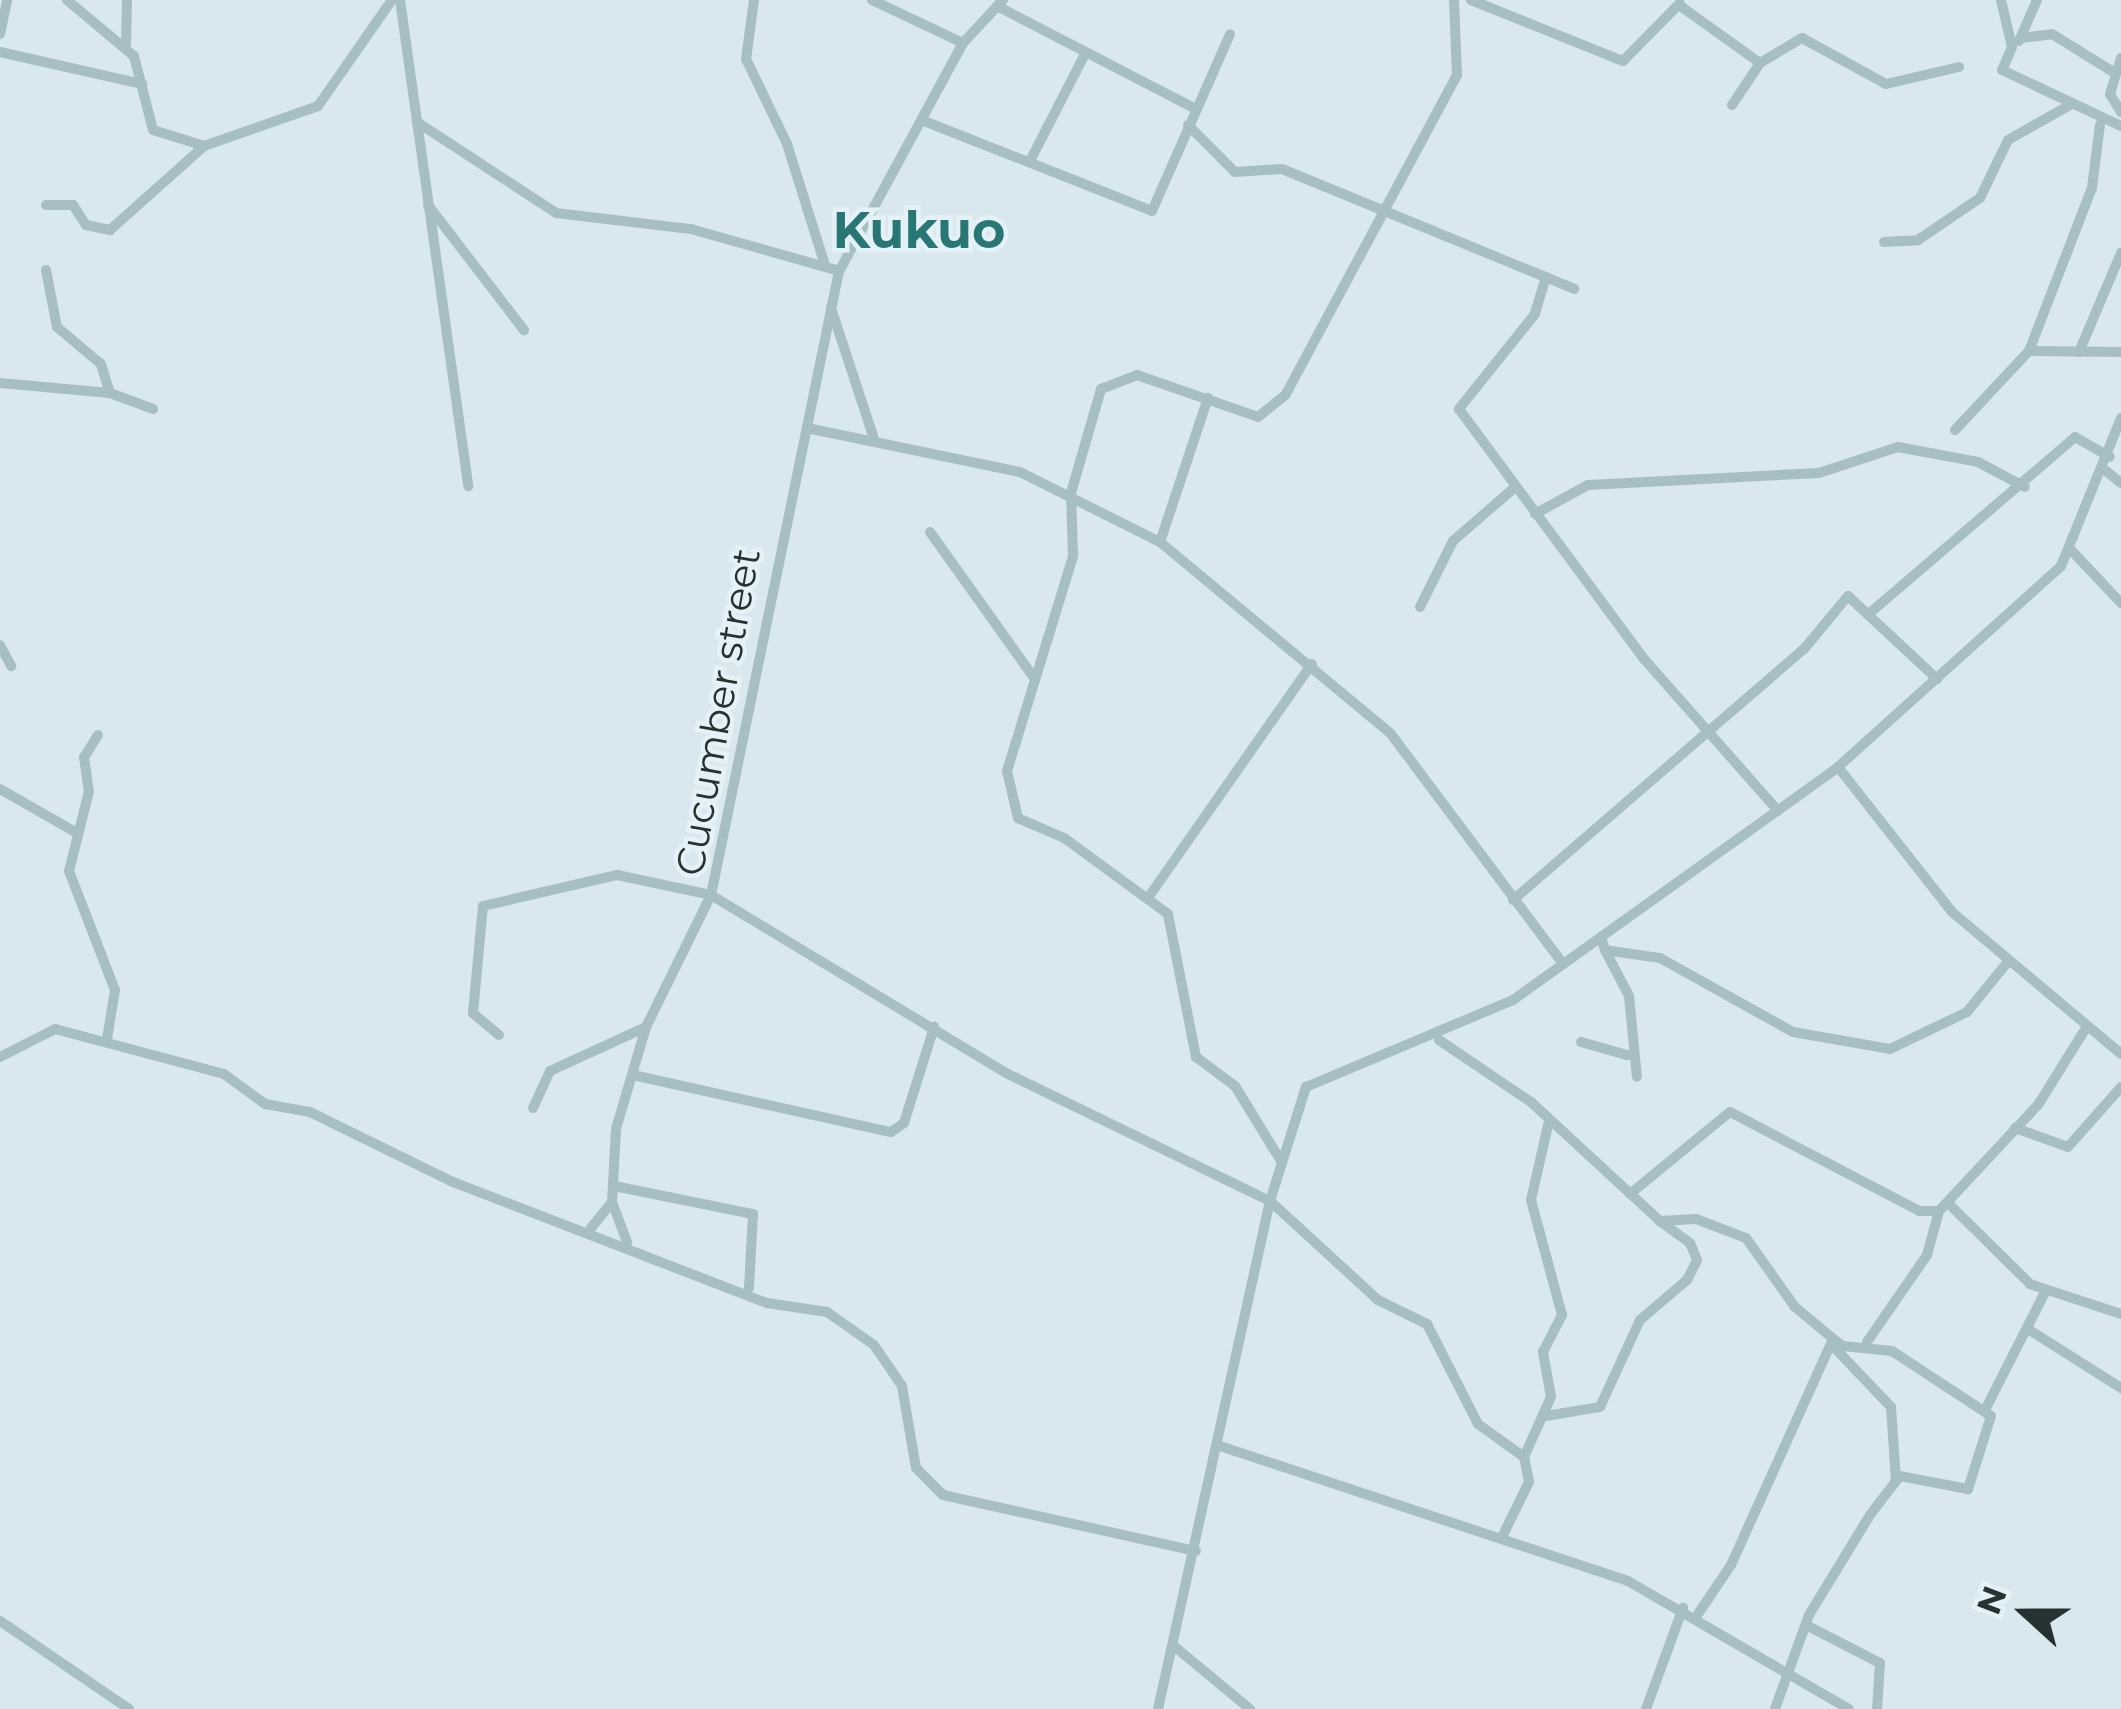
<!DOCTYPE html>
<style>
body{margin:0}
#map{position:relative;width:2121px;height:1709px;overflow:hidden;background:#d9e8ee;font-family:Montserrat,sans-serif}
div>[style]{position:absolute}
.minor>*{height:10px;margin:-5px;padding:0 5px;transform-origin:5px;border-radius:5px;background:#a7bec4}
span{translate:-50% -50%;white-space:nowrap;text-align:center;line-height:1.15;-webkit-text-stroke:9px #e4f1f6;paint-order:stroke}
.street-label{font-size:39px;color:#263131}
.district-label{font-size:51px;color:#287775;font-weight:700}
.north{position:absolute;left:1965px;top:1553px;width:120px;height:120px;-webkit-text-stroke:9px #e4f1f6;paint-order:stroke;rotate:291deg;font-size:33px;font-weight:700;line-height:48px;text-align:center;color:#263131}
.north::after{content:'';display:block;margin:auto;width:42px;height:54px;background:#263131;clip-path:polygon(50% 0,100% 100%,50% 72%,0 100%)}
</style>
<div id="map">
<div class="minor">
<i style="left:67px;top:0;width:87px;rotate:39.9deg"></i>
<i style="left:134px;top:56px;width:76px;rotate:75.6deg"></i>
<i style="left:153px;top:130px;width:53px;rotate:17.4deg"></i>
<i style="left:204px;top:146px;width:121px;rotate:-19.3deg"></i>
<i style="left:318px;top:106px;width:129px;rotate:-55.1deg"></i>
<i style="left:400px;top:0;width:491px;rotate:82deg"></i>
<i style="left:754px;top:0;width:60px;rotate:97.7deg"></i>
<i style="left:746px;top:59px;width:94px;rotate:64.2deg"></i>
<i style="left:787px;top:144px;width:127px;rotate:72.6deg"></i>
<i style="left:872px;top:0;width:101px;rotate:25.3deg"></i>
<i style="left:963px;top:43px;width:260px;rotate:118.5deg"></i>
<i style="left:839px;top:271px;width:637px;rotate:101.59deg"></i>
<i style="left:711px;top:895px;width:347px;rotate:31.1deg"></i>
<i style="left:1008px;top:1074px;width:291px;rotate:25.9deg"></i>
<i style="left:1270px;top:1201px;width:147px;rotate:42.5deg"></i>
<i style="left:1378px;top:1300px;width:55px;rotate:26.1deg"></i>
<i style="left:1427px;top:1324px;width:112px;rotate:63deg"></i>
<i style="left:1478px;top:1424px;width:57px;rotate:35.7deg"></i>
<i style="left:1471px;top:0;width:164px;rotate:21.9deg"></i>
<i style="left:1623px;top:61px;width:81px;rotate:-45.5deg"></i>
<i style="left:2001px;top:0;width:48px;rotate:76.8deg"></i>
<i style="left:2012px;top:47px;width:25px;rotate:113deg"></i>
<i style="left:2002px;top:70px;width:132px;rotate:25.2deg"></i>
<i style="left:1679px;top:5px;width:100px;rotate:35.6deg"></i>
<i style="left:1760px;top:63px;width:49px;rotate:-30.8deg"></i>
<i style="left:1802px;top:38px;width:96px;rotate:28.7deg"></i>
<i style="left:1886px;top:84px;width:75px;rotate:-13.1deg"></i>
<i style="left:997px;top:6px;width:222px;rotate:27.4deg"></i>
<i style="left:0;top:34px;width:35px;rotate:-78deg"></i>
<i style="left:2021px;top:38px;width:31px;rotate:-7deg"></i>
<i style="left:2052px;top:34px;width:74px;rotate:31.8deg"></i>
<i style="left:2019px;top:41px;width:45px;rotate:-66.3deg"></i>
<i style="left:963px;top:43px;width:59px;rotate:-47.1deg"></i>
<i style="left:126px;top:44px;width:44px;rotate:-88.7deg"></i>
<i style="left:0;top:52px;width:146px;rotate:12.7deg"></i>
<i style="left:2121px;top:58px;width:38px;rotate:107deg"></i>
<i style="left:2110px;top:94px;width:21px;rotate:59deg"></i>
<i style="left:1732px;top:105px;width:50px;rotate:-56.3deg"></i>
<i style="left:924px;top:121px;width:245px;rotate:21.5deg"></i>
<i style="left:1152px;top:211px;width:193px;rotate:-66.2deg"></i>
<i style="left:417px;top:122px;width:166px;rotate:33.2deg"></i>
<i style="left:556px;top:213px;width:136px;rotate:6.8deg"></i>
<i style="left:691px;top:229px;width:154px;rotate:15.8deg"></i>
<i style="left:1188px;top:125px;width:66px;rotate:45deg"></i>
<i style="left:1235px;top:172px;width:47px;rotate:-3.7deg"></i>
<i style="left:1282px;top:169px;width:316px;rotate:22.3deg"></i>
<i style="left:1030px;top:161px;width:120px;rotate:-62.8deg"></i>
<i style="left:46px;top:205px;width:27px"></i>
<i style="left:73px;top:205px;width:24px;rotate:57deg"></i>
<i style="left:86px;top:225px;width:25px;rotate:12deg"></i>
<i style="left:110px;top:230px;width:125px;rotate:-41.7deg"></i>
<i style="left:428px;top:205px;width:158px;rotate:52.5deg"></i>
<i style="left:1884px;top:242px;width:34px;rotate:-3deg"></i>
<i style="left:1918px;top:240px;width:75px;rotate:-34.1deg"></i>
<i style="left:1980px;top:198px;width:64px;rotate:-64.2deg"></i>
<i style="left:2008px;top:140px;width:71px;rotate:-29.4deg"></i>
<i style="left:46px;top:270px;width:58px;rotate:79.1deg"></i>
<i style="left:57px;top:327px;width:57px;rotate:40.1deg"></i>
<i style="left:101px;top:364px;width:30px;rotate:73deg"></i>
<i style="left:1546px;top:277px;width:39px;rotate:107deg"></i>
<i style="left:1535px;top:314px;width:122px;rotate:128.7deg"></i>
<i style="left:1459px;top:409px;width:312px;rotate:53.5deg"></i>
<i style="left:1645px;top:660px;width:201px;rotate:48.6deg"></i>
<i style="left:831px;top:308px;width:135px;rotate:71.8deg"></i>
<i style="left:2029px;top:351px;width:175px;rotate:-68.9deg"></i>
<i style="left:2092px;top:188px;width:64px;rotate:-82.8deg"></i>
<i style="left:2079px;top:352px;width:108px;rotate:-67deg"></i>
<i style="left:0;top:383px;width:110px;rotate:5.2deg"></i>
<i style="left:110px;top:393px;width:46px;rotate:20.4deg"></i>
<i style="left:807px;top:428px;width:217px;rotate:11.7deg"></i>
<i style="left:1020px;top:472px;width:157px;rotate:26.6deg"></i>
<i style="left:1160px;top:542px;width:300px;rotate:39.7deg"></i>
<i style="left:1391px;top:734px;width:287px;rotate:53.2deg"></i>
<i style="left:1955px;top:430px;width:108px;rotate:-46.9deg"></i>
<i style="left:2029px;top:351px;width:92px;rotate:0.6deg"></i>
<i style="left:2106px;top:471px;width:19px;rotate:39deg"></i>
<i style="left:1535px;top:514px;width:60px;rotate:-28.7deg"></i>
<i style="left:1588px;top:485px;width:231px;rotate:-3deg"></i>
<i style="left:1819px;top:473px;width:83px;rotate:-18.2deg"></i>
<i style="left:1898px;top:447px;width:81px;rotate:10.6deg"></i>
<i style="left:1978px;top:462px;width:53px;rotate:28deg"></i>
<i style="left:930px;top:532px;width:181px;rotate:54.5deg"></i>
<i style="left:1160px;top:542px;width:152px;rotate:-71.6deg"></i>
<i style="left:2071px;top:550px;width:73px;rotate:46.7deg"></i>
<i style="left:1420px;top:607px;width:74px;rotate:-63.4deg"></i>
<i style="left:1453px;top:541px;width:81px;rotate:-41deg"></i>
<i style="left:1871px;top:612px;width:269px;rotate:-40.6deg"></i>
<i style="left:2075px;top:437px;width:40px;rotate:29.7deg"></i>
<i style="left:0;top:645px;width:24px;rotate:62deg"></i>
<i style="left:98px;top:735px;width:26px;rotate:122deg"></i>
<i style="left:84px;top:757px;width:34px;rotate:82deg"></i>
<i style="left:89px;top:791px;width:82px;rotate:104deg"></i>
<i style="left:69px;top:871px;width:128px;rotate:68.9deg"></i>
<i style="left:115px;top:990px;width:50px;rotate:99.3deg"></i>
<i style="left:1838px;top:767px;width:184px;rotate:51.8deg"></i>
<i style="left:1952px;top:912px;width:221px;rotate:40deg"></i>
<i style="left:0;top:789px;width:89px;rotate:29.7deg"></i>
<i style="left:1150px;top:895px;width:282px;rotate:-55deg"></i>
<i style="left:1513px;top:900px;width:384px;rotate:-40.8deg"></i>
<i style="left:1804px;top:649px;width:69px;rotate:-50.3deg"></i>
<i style="left:1848px;top:596px;width:122px;rotate:43deg"></i>
<i style="left:1601px;top:937px;width:14px;rotate:73deg"></i>
<i style="left:1605px;top:950px;width:56px;rotate:8.3deg"></i>
<i style="left:1660px;top:958px;width:152px;rotate:29.1deg"></i>
<i style="left:1793px;top:1032px;width:98px;rotate:9.9deg"></i>
<i style="left:1890px;top:1049px;width:85px;rotate:-25.7deg"></i>
<i style="left:1967px;top:1012px;width:62px;rotate:-50.9deg"></i>
<i style="left:1605px;top:950px;width:52px;rotate:62.4deg"></i>
<i style="left:1629px;top:996px;width:81px;rotate:84.4deg"></i>
<i style="left:499px;top:1035px;width:34px;rotate:-140deg"></i>
<i style="left:473px;top:1013px;width:107px;rotate:-84.7deg"></i>
<i style="left:483px;top:906px;width:138px;rotate:-13deg"></i>
<i style="left:617px;top:875px;width:96px;rotate:12deg"></i>
<i style="left:711px;top:895px;width:147px;rotate:116.2deg"></i>
<i style="left:646px;top:1027px;width:106px;rotate:106.4deg"></i>
<i style="left:616px;top:1129px;width:73px;rotate:93.1deg"></i>
<i style="left:612px;top:1202px;width:43px;rotate:69.4deg"></i>
<i style="left:1439px;top:1040px;width:111px;rotate:34deg"></i>
<i style="left:1531px;top:1102px;width:176px;rotate:42.7deg"></i>
<i style="left:1660px;top:1221px;width:36px;rotate:-3deg"></i>
<i style="left:1696px;top:1219px;width:53px;rotate:20.8deg"></i>
<i style="left:1746px;top:1238px;width:85px;rotate:54.6deg"></i>
<i style="left:1795px;top:1307px;width:61px;rotate:39.7deg"></i>
<i style="left:1842px;top:1346px;width:50px;rotate:5.7deg"></i>
<i style="left:1892px;top:1351px;width:118px;rotate:33.3deg"></i>
<i style="left:1991px;top:1416px;width:77px;rotate:107.5deg"></i>
<i style="left:1968px;top:1489px;width:69px;rotate:-169.2deg"></i>
<i style="left:1900px;top:1476px;width:49px;rotate:127.6deg"></i>
<i style="left:1870px;top:1515px;width:117px;rotate:121.4deg"></i>
<i style="left:1809px;top:1615px;width:100px;rotate:109.9deg"></i>
<i style="left:1581px;top:1042px;width:48px;rotate:15.8deg"></i>
<i style="left:0;top:1057px;width:62px;rotate:-27deg"></i>
<i style="left:55px;top:1029px;width:175px;rotate:14.9deg"></i>
<i style="left:224px;top:1074px;width:51px;rotate:36.2deg"></i>
<i style="left:265px;top:1104px;width:46px;rotate:10.1deg"></i>
<i style="left:310px;top:1112px;width:159px;rotate:26.1deg"></i>
<i style="left:453px;top:1182px;width:337px;rotate:21.1deg"></i>
<i style="left:767px;top:1303px;width:61px;rotate:8.5deg"></i>
<i style="left:827px;top:1312px;width:57px;rotate:35.1deg"></i>
<i style="left:874px;top:1345px;width:50px;rotate:55.7deg"></i>
<i style="left:902px;top:1386px;width:83px;rotate:80.3deg"></i>
<i style="left:916px;top:1468px;width:38px;rotate:45deg"></i>
<i style="left:943px;top:1495px;width:259px;rotate:12.5deg"></i>
<i style="left:633px;top:1075px;width:264px;rotate:12.5deg"></i>
<i style="left:891px;top:1132px;width:16px;rotate:-35deg"></i>
<i style="left:904px;top:1123px;width:101px;rotate:-72.6deg"></i>
<i style="left:533px;top:1108px;width:41px;rotate:-65.3deg"></i>
<i style="left:550px;top:1071px;width:106px;rotate:-24.6deg"></i>
<i style="left:2015px;top:1128px;width:56px;rotate:19.7deg"></i>
<i style="left:2068px;top:1147px;width:80px;rotate:-48.5deg"></i>
<i style="left:1281px;top:1161px;width:88px;rotate:-121.5deg"></i>
<i style="left:1235px;top:1086px;width:49px;rotate:-143.4deg"></i>
<i style="left:1196px;top:1057px;width:146px;rotate:-101.1deg"></i>
<i style="left:1168px;top:914px;width:129px;rotate:-143.8deg"></i>
<i style="left:1064px;top:838px;width:50px;rotate:-156.5deg"></i>
<i style="left:1018px;top:818px;width:48px;rotate:-103.2deg"></i>
<i style="left:1007px;top:771px;width:225px;rotate:-72.9deg"></i>
<i style="left:1073px;top:556px;width:63px;rotate:-91.8deg"></i>
<i style="left:1071px;top:493px;width:108px;rotate:-73.9deg"></i>
<i style="left:1101px;top:389px;width:39px;rotate:-21deg"></i>
<i style="left:1137px;top:375px;width:128px;rotate:19.1deg"></i>
<i style="left:1258px;top:417px;width:36px;rotate:-39deg"></i>
<i style="left:1286px;top:394px;width:362px;rotate:-61.8deg"></i>
<i style="left:1457px;top:75px;width:75px;rotate:-92.3deg"></i>
<i style="left:614px;top:1186px;width:142px;rotate:11.4deg"></i>
<i style="left:753px;top:1214px;width:74px;rotate:93.1deg"></i>
<i style="left:1630px;top:1194px;width:129px;rotate:-39.4deg"></i>
<i style="left:1730px;top:1112px;width:213px;rotate:27.6deg"></i>
<i style="left:1919px;top:1211px;width:20px"></i>
<i style="left:1949px;top:1204px;width:114px;rotate:44.6deg"></i>
<i style="left:2030px;top:1284px;width:96px;rotate:18.2deg"></i>
<i style="left:591px;top:1228px;width:33px;rotate:-51deg"></i>
<i style="left:2031px;top:1331px;width:107px;rotate:32.3deg"></i>
<i style="left:1867px;top:1342px;width:106px;rotate:-55.4deg"></i>
<i style="left:1927px;top:1255px;width:46px;rotate:-74.7deg"></i>
<i style="left:1939px;top:1211px;width:145px;rotate:-47deg"></i>
<i style="left:2038px;top:1105px;width:87px;rotate:-58.1deg"></i>
<i style="left:1985px;top:1410px;width:132px;rotate:-63deg"></i>
<i style="left:1546px;top:1416px;width:55px;rotate:-9.5deg"></i>
<i style="left:1600px;top:1407px;width:96px;rotate:-65.3deg"></i>
<i style="left:1640px;top:1320px;width:62px;rotate:-40.4deg"></i>
<i style="left:1687px;top:1280px;width:22px;rotate:-63deg"></i>
<i style="left:1697px;top:1260px;width:18px;rotate:-112deg"></i>
<i style="left:1690px;top:1243px;width:37px;rotate:-144deg"></i>
<i style="left:1217px;top:1445px;width:433px;rotate:18.3deg"></i>
<i style="left:1628px;top:1581px;width:255px;rotate:30.1deg"></i>
<i style="left:1502px;top:1537px;width:61px;rotate:-63.9deg"></i>
<i style="left:1529px;top:1482px;width:25px;rotate:-101deg"></i>
<i style="left:1524px;top:1457px;width:66px;rotate:-65.8deg"></i>
<i style="left:1551px;top:1397px;width:46px;rotate:-100.1deg"></i>
<i style="left:1543px;top:1352px;width:42px;rotate:-62.8deg"></i>
<i style="left:1562px;top:1315px;width:119px;rotate:-105.1deg"></i>
<i style="left:1531px;top:1200px;width:77px;rotate:-77.2deg"></i>
<i style="left:1696px;top:1617px;width:63px;rotate:-56.1deg"></i>
<i style="left:1731px;top:1565px;width:243px;rotate:-65.7deg"></i>
<i style="left:1831px;top:1344px;width:87px;rotate:46.4deg"></i>
<i style="left:1891px;top:1407px;width:73px;rotate:86.1deg"></i>
<i style="left:0;top:1621px;width:156px;rotate:34.3deg"></i>
<i style="left:1806px;top:1625px;width:83px;rotate:27.2deg"></i>
<i style="left:1880px;top:1663px;width:46px;rotate:93.7deg"></i>
<i style="left:1174px;top:1646px;width:99px;rotate:39.7deg"></i>
<i style="left:1158px;top:1709px;width:520px;rotate:-77.57deg"></i>
<i style="left:1270px;top:1201px;width:120px;rotate:-72.5deg"></i>
<i style="left:1306px;top:1087px;width:225px;rotate:-22.8deg"></i>
<i style="left:1513px;top:1000px;width:400px;rotate:-35.6deg"></i>
<i style="left:1838px;top:767px;width:300px;rotate:-42deg"></i>
<i style="left:2061px;top:566px;width:160px;rotate:-67.9deg"></i>
<i style="left:1646px;top:1709px;width:108px;rotate:-69.9deg"></i>
</div>
<div class="street-label">
<span style="left:718px;top:712px;rotate:-80deg">Cucumber street</span>
</div>
<div class="district-label">
<span style="left:919px;top:230px">Kukuo</span>
</div>
<div class="north">N</div>
</div>
